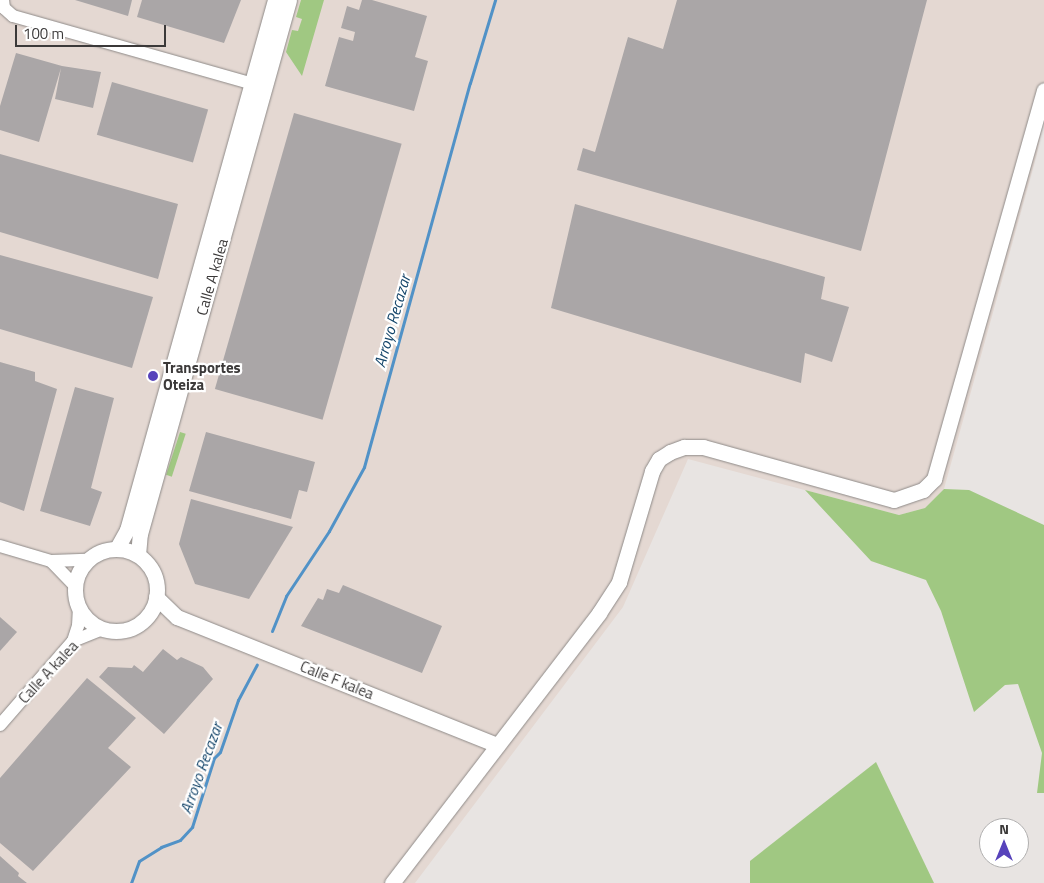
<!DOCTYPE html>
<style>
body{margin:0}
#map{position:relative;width:1044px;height:883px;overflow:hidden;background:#e8e4e2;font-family:"Titillium Web",sans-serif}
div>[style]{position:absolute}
.built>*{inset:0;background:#e4d8d2}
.green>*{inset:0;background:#a0c882;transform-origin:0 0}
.stream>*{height:3px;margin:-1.5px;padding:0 1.5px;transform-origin:1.5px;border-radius:1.5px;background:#5192c7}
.building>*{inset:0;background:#aaa6a7;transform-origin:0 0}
.roads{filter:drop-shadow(0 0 1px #8e8a88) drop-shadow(0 0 1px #8e8a88)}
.minor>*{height:12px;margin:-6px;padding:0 6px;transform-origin:6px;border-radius:6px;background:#fff}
.tertiary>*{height:15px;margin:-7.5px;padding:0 7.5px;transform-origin:7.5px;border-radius:7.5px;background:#fff}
.tertiary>.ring{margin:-7.5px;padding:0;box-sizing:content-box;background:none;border:15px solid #fff;border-radius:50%}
.dots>*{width:14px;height:14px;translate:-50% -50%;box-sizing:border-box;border:2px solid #fff;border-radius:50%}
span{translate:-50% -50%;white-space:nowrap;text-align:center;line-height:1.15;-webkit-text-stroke:4.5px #fff;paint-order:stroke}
.street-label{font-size:15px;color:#3b3939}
.poi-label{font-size:15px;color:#3b3939;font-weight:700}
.left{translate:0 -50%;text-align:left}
.water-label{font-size:16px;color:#14456a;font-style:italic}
.north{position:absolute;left:979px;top:818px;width:50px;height:50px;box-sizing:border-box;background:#fff;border:1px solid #b1b0b0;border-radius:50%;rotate:0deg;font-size:14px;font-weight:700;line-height:20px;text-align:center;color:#3b3939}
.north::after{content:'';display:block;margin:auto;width:18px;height:22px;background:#5743bb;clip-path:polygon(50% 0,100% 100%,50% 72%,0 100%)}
.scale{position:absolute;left:15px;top:25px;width:151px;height:22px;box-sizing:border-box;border:2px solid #3b3939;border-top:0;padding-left:6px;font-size:15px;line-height:18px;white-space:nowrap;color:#3b3939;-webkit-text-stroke:4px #fff;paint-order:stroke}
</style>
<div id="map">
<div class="built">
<i style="clip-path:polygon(0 0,1044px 0,1044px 116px,1037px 154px,944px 489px,925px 508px,899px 515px,688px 459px,623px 607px,415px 883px,0 883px)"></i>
</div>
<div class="green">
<i style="clip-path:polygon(301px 0,324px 0,302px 76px,286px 52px,292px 30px,298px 31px,302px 19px,296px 17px)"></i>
<i style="left:180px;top:432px;width:6px;height:45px;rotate:18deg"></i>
<i style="clip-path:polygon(944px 489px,969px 490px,1044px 525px,1044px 793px,1037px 793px,1042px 753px,1018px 684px,1005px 685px,974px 712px,941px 611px,926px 580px,871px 561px,805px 490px,899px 515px,925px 508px)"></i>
<i style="clip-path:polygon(876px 762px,934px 883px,750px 883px,750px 861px)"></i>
</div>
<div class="stream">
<i style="left:272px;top:631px;width:38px;rotate:-68deg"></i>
<i style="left:286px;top:596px;width:78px;rotate:-56.5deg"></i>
<i style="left:329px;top:531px;width:73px;rotate:-61.3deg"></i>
<i style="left:364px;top:467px;width:398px;rotate:-74.6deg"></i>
<i style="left:470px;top:83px;width:87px;rotate:-73.2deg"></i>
<i style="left:131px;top:883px;width:23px;rotate:-70deg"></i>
<i style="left:139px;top:861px;width:26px;rotate:-32deg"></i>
<i style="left:161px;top:847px;width:20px;rotate:-20deg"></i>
<i style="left:180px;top:840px;width:18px;rotate:-47deg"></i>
<i style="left:192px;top:827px;width:72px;rotate:-72.3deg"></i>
<i style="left:214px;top:758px;width:8px;rotate:-45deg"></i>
<i style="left:220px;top:752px;width:55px;rotate:-70.9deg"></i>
<i style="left:238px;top:700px;width:40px;rotate:-62deg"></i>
</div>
<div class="building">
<i style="clip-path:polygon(75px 0,132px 0,128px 16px)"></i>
<i style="clip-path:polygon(142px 0,241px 0,224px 43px,137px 17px)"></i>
<i style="clip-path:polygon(362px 0,372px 0,427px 16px,415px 57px,428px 61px,414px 111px,325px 86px,339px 37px,353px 41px,355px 32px,341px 28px,347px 6px,359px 10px)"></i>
<i style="clip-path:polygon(677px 0,927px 0,861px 251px,577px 170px,583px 148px,595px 152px,628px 37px,663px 49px)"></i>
<i style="clip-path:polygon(16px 53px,62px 66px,101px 72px,93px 108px,55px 99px,61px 68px,39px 142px,0 130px,0 106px)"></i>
<i style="left:112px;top:82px;width:100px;height:55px;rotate:16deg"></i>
<i style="left:294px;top:113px;width:112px;height:287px;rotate:16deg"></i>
<i style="clip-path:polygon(0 154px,178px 204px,158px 279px,0 232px)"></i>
<i style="clip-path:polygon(575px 204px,825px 277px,821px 299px,849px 307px,832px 362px,805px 353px,801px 383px,551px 308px)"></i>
<i style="clip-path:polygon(0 255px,153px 297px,132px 368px,0 329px)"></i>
<i style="clip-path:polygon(0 362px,35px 372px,35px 381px,57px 389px,24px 511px,0 502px)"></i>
<i style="clip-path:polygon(75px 387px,114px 398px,91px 488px,102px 492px,90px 526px,40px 511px)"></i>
<i style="clip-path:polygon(206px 432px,315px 462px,307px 492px,299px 490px,291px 519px,189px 491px)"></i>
<i style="clip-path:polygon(191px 499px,293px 527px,249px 599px,195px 584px,179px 544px)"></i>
<i style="clip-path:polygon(343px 585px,442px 626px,422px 673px,301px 626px,318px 598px,323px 600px,327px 589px,339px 593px)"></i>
<i style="clip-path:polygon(0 617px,17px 632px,0 651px)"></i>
<i style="clip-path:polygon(163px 649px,177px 660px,181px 657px,203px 667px,213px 679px,164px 734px,99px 677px,108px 667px,132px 668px,134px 665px,143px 672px)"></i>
<i style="clip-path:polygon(87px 678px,136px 718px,108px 748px,131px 767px,33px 871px,0 843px,0 778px)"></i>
<i style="clip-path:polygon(0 856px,19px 873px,18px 876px,27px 883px,0 883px)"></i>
</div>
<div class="roads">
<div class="minor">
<i style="left:3px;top:0;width:8px;rotate:83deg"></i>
<i style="left:4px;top:8px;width:12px;rotate:42deg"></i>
<i style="left:13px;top:16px;width:257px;rotate:15.8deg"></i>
<i style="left:0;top:546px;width:53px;rotate:16.4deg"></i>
<i style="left:51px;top:561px;width:33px;rotate:46deg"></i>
<i style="left:51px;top:561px;width:36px;rotate:-2deg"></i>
<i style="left:73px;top:641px;width:16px;rotate:-72deg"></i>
<i style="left:78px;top:626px;width:18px;rotate:-87deg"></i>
<i style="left:0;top:725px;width:111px;rotate:-49deg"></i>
<i style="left:73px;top:641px;width:32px;rotate:-22deg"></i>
</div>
<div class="tertiary">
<i style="left:117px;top:548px;width:21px;rotate:-61deg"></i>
<i style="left:127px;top:530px;width:550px;rotate:-74.4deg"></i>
<i class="ring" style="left:75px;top:549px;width:67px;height:67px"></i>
<i style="left:138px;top:555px;width:21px;rotate:-85deg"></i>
<i style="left:140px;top:534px;width:554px;rotate:-74.41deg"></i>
<i style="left:156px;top:597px;width:29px;rotate:44deg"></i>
<i style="left:177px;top:617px;width:345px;rotate:21.8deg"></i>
<i style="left:392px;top:883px;width:340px;rotate:-52.5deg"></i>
<i style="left:599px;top:613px;width:37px;rotate:-57deg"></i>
<i style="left:619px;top:582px;width:116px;rotate:-73.4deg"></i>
<i style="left:652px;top:471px;width:14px;rotate:-60deg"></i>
<i style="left:659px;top:459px;width:13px;rotate:-32deg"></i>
<i style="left:670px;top:452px;width:15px;rotate:-20deg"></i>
<i style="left:684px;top:447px;width:19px"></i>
<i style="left:703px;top:447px;width:198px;rotate:15.5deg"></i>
<i style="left:894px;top:500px;width:31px;rotate:-19deg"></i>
<i style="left:923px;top:490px;width:16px;rotate:-45deg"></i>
<i style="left:934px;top:479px;width:404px;rotate:-74.2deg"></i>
</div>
</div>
<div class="dots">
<i style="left:153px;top:376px;background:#5743bb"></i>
</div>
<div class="street-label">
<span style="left:212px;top:277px;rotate:-74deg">Calle A kalea</span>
<span style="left:48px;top:672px;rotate:-47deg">Calle A kalea</span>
<span style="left:337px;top:680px;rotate:22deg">Calle F kalea</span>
</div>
<div class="poi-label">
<span class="left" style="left:163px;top:376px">Transportes<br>Oteiza</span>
</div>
<div class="water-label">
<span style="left:392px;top:321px;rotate:-74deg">Arroyo Recazar</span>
<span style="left:201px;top:768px;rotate:-70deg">Arroyo Recazar</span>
</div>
<div class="north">N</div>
<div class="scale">100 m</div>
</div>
